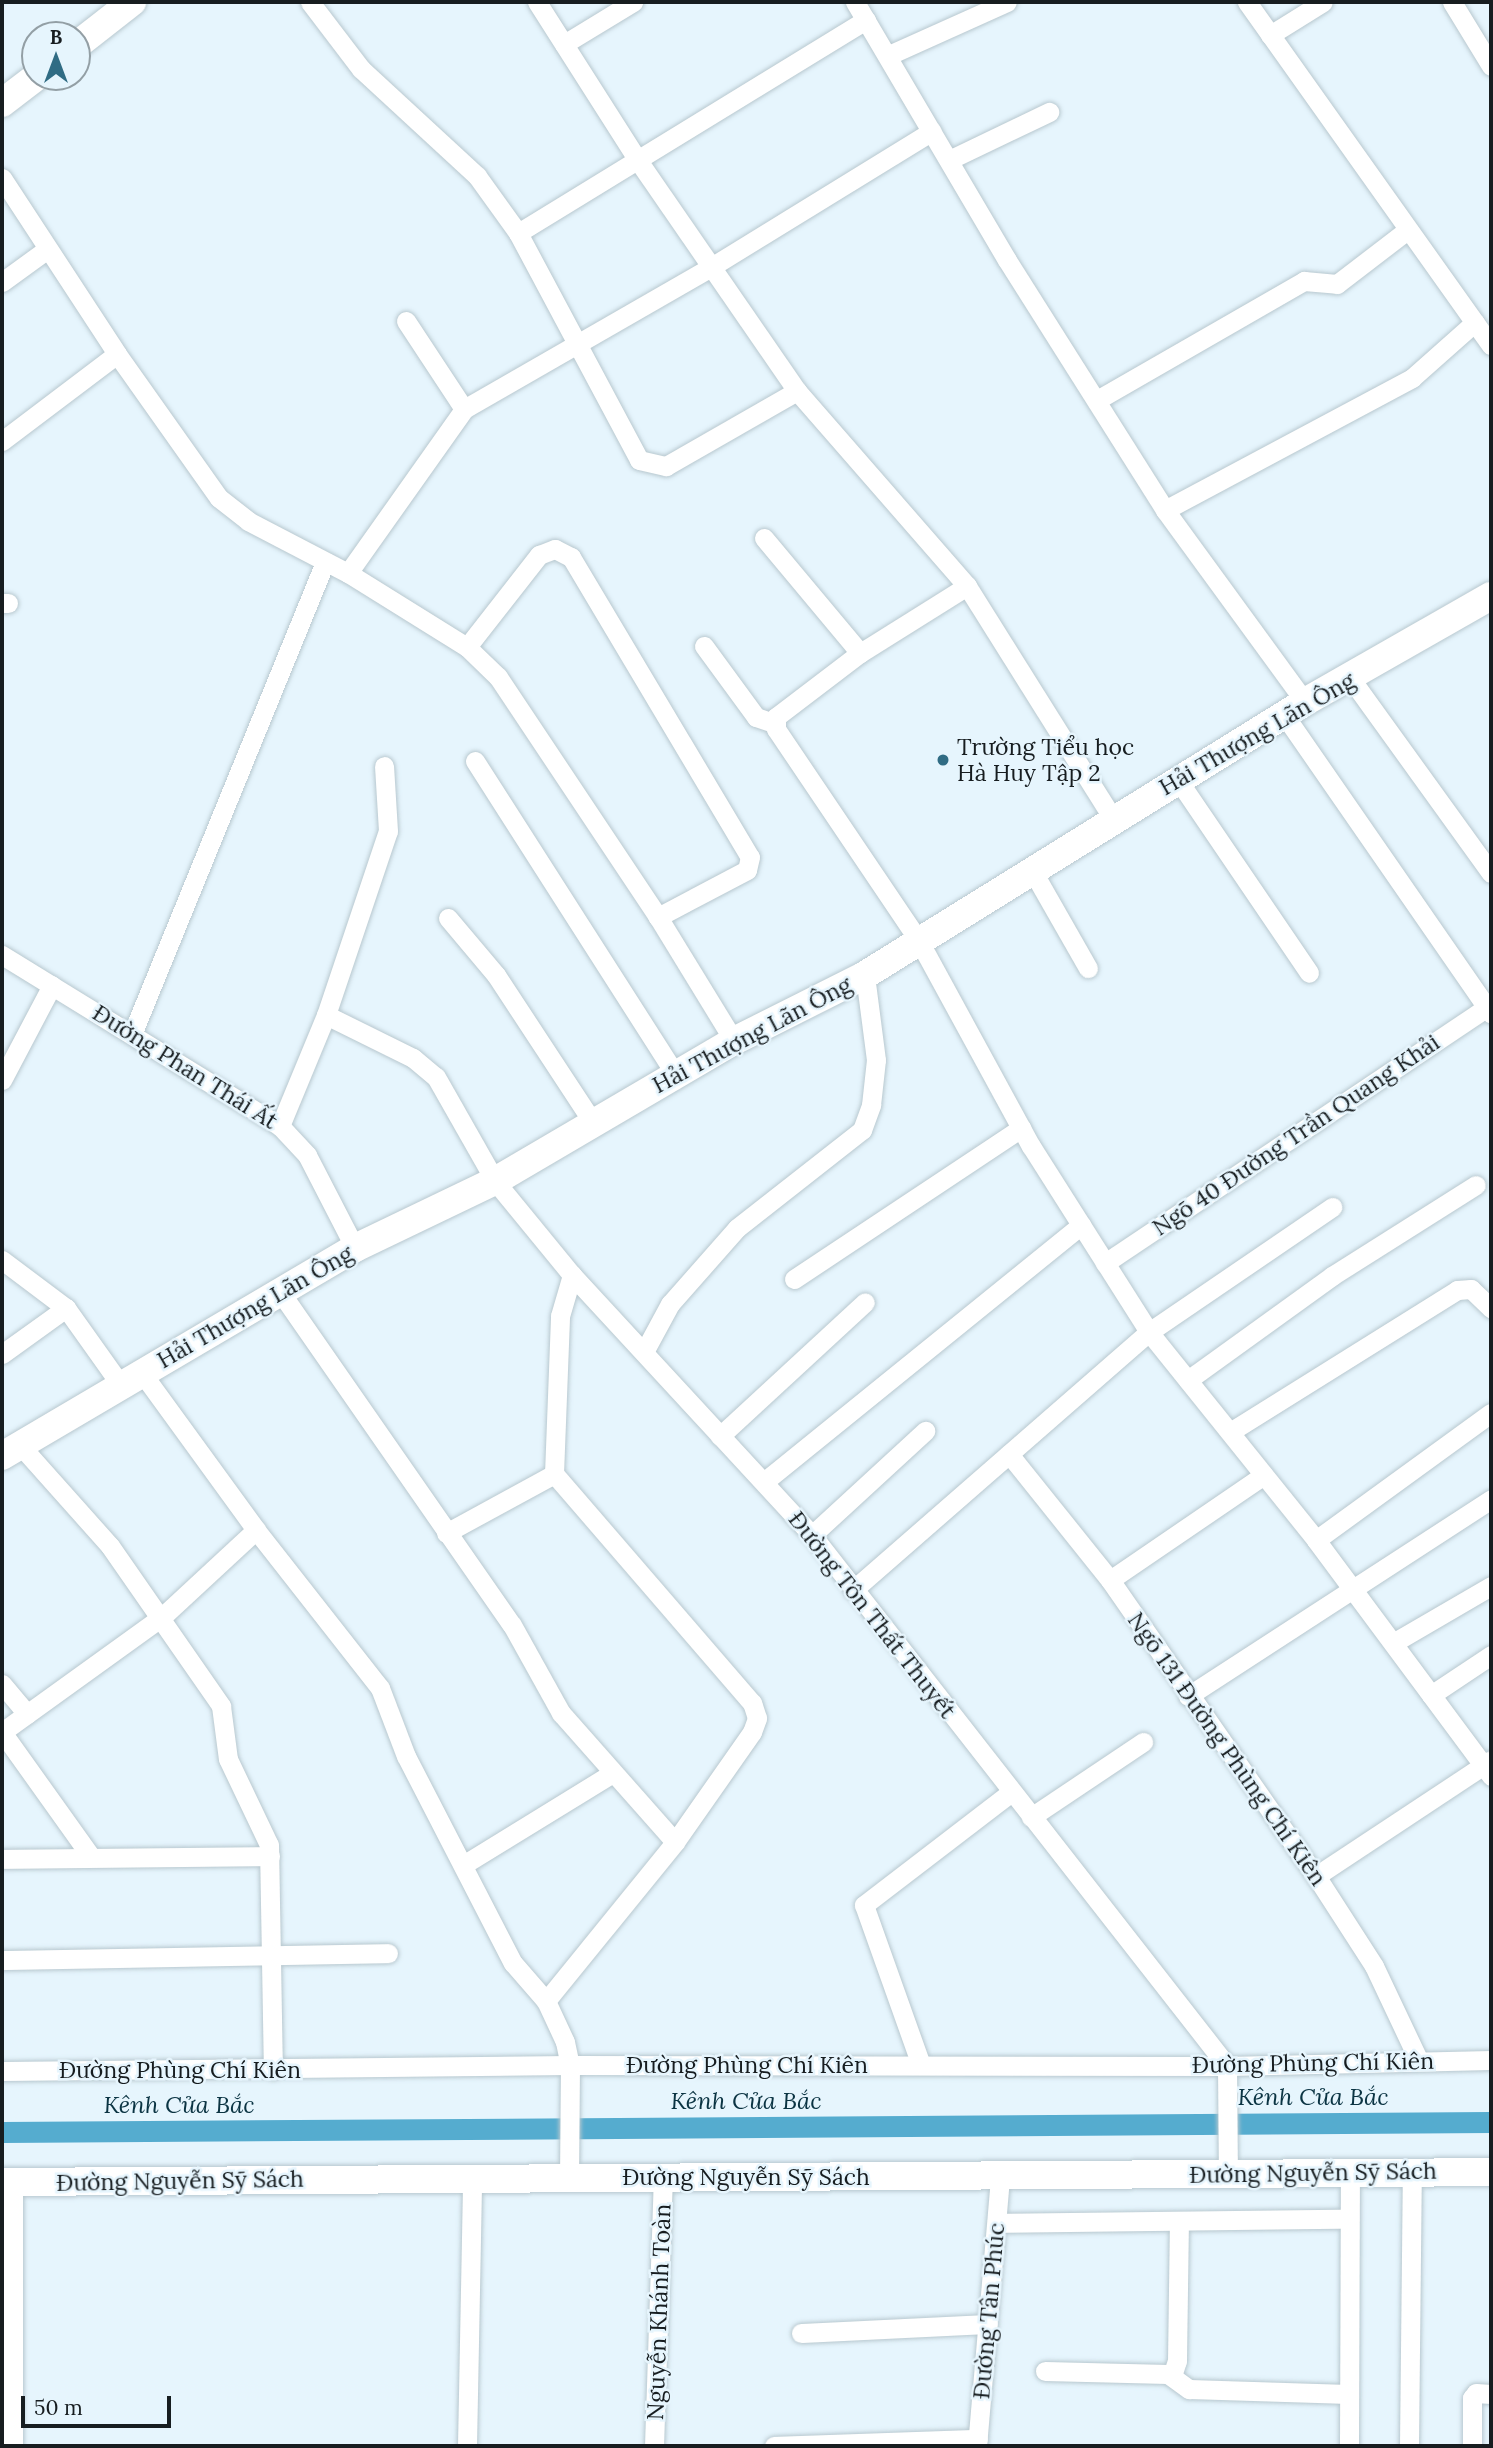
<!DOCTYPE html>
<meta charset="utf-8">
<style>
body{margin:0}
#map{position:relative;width:1493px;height:2448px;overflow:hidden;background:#e6f5fd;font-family:Lora,serif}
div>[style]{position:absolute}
.canal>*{height:21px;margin:-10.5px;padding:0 10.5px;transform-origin:10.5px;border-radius:10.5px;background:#55accf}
.roads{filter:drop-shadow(0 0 2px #b8c8cf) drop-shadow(0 0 2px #b8c8cf)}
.street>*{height:19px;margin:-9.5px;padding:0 9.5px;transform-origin:9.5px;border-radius:9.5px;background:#fff}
.secondary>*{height:28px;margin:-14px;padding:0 14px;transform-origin:14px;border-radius:14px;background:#fff}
.dots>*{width:19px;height:19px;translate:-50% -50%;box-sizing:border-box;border:4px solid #e6f5fd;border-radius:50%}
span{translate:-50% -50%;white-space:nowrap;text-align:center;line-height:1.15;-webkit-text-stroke:5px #e6f5fd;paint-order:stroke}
.street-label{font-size:23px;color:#171d20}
.poi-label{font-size:23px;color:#171d20}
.left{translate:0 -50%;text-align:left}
.water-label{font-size:24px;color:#0b3443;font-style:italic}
.frame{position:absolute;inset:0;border:4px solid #171d20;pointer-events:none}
.north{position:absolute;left:21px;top:21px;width:70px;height:70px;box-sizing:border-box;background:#e6f5fd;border:2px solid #939fa5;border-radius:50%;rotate:0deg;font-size:19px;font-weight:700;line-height:28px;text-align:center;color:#171d20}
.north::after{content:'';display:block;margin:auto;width:24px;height:32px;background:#306c84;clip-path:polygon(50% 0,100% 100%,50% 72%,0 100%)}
.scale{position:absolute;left:21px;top:2396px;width:150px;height:32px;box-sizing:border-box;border:4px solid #171d20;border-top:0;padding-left:9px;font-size:21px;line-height:24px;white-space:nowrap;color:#171d20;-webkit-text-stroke:5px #e6f5fd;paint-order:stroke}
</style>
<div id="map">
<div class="canal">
<i style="left:2px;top:2132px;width:1489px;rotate:-0.38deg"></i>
</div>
<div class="roads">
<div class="street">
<i style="left:310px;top:2px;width:84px;rotate:52.7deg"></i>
<i style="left:361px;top:69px;width:158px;rotate:42.7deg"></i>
<i style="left:477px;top:176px;width:70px;rotate:54.3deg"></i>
<i style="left:518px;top:233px;width:257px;rotate:61.9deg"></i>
<i style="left:639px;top:460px;width:28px;rotate:13deg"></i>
<i style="left:666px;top:466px;width:151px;rotate:-29.8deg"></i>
<i style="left:537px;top:2px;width:190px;rotate:57.5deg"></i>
<i style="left:639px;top:162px;width:278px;rotate:55.4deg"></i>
<i style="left:797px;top:391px;width:259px;rotate:48.9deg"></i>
<i style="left:967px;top:586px;width:275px;rotate:57.9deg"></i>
<i style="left:855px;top:2px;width:299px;rotate:59.5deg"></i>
<i style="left:1007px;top:260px;width:296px;rotate:57.7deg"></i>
<i style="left:1165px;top:510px;width:238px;rotate:53.9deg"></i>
<i style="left:1247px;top:2px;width:421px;rotate:54.6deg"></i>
<i style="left:1452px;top:2px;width:75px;rotate:58.6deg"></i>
<i style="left:1270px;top:35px;width:62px;rotate:-31.9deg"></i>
<i style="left:564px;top:44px;width:81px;rotate:-31.3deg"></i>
<i style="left:889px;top:55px;width:129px;rotate:-24.2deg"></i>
<i style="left:951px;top:159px;width:109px;rotate:-25.6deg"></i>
<i style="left:2px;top:178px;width:210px;rotate:56.8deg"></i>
<i style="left:117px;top:354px;width:176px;rotate:54.7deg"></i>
<i style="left:219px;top:498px;width:37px;rotate:38deg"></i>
<i style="left:248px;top:521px;width:113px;rotate:27.5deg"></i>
<i style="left:348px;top:573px;width:140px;rotate:31.9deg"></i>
<i style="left:467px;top:647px;width:43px;rotate:44.1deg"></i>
<i style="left:498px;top:677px;width:288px;rotate:56.3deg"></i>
<i style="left:658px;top:917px;width:145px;rotate:58.5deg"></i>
<i style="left:518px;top:233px;width:408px;rotate:-31.5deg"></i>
<i style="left:2px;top:282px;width:54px;rotate:-36deg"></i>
<i style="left:406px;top:321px;width:105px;rotate:56.6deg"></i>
<i style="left:1097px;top:400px;width:239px;rotate:-29.9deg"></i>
<i style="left:1304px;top:281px;width:33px;rotate:5deg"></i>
<i style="left:1337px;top:284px;width:87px;rotate:-37.5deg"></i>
<i style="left:2px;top:441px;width:144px;rotate:-37.1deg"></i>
<i style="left:1165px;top:510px;width:280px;rotate:-28.1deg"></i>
<i style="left:1412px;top:378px;width:84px;rotate:-41.6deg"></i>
<i style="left:764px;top:538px;width:150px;rotate:50.1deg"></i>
<i style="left:348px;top:573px;width:201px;rotate:-54.7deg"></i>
<i style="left:464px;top:409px;width:285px;rotate:-29.9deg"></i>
<i style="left:711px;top:267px;width:259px;rotate:-31.6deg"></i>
<i style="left:967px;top:586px;width:126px;rotate:147.9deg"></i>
<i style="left:860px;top:653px;width:106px;rotate:142.7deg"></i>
<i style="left:776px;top:717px;width:12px;rotate:90deg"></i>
<i style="left:776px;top:729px;width:256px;rotate:56deg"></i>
<i style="left:919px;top:941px;width:234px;rotate:61.4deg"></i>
<i style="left:1031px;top:1146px;width:220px;rotate:57.6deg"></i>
<i style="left:1149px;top:1332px;width:267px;rotate:51.2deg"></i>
<i style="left:1316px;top:1540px;width:294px;rotate:53.4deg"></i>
<i style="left:2px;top:603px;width:6px"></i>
<i style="left:704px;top:646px;width:88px;rotate:53.8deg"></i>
<i style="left:756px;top:717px;width:18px;rotate:19deg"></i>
<i style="left:467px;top:647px;width:117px;rotate:-52deg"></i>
<i style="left:539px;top:555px;width:17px;rotate:-21deg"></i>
<i style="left:555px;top:549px;width:18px;rotate:27deg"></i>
<i style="left:571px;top:557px;width:349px;rotate:59.2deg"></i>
<i style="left:750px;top:857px;width:13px;rotate:103deg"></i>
<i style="left:747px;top:870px;width:101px;rotate:152.2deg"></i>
<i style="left:1351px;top:679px;width:239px;rotate:54.2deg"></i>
<i style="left:1285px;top:716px;width:362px;rotate:55.3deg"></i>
<i style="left:475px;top:761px;width:371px;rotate:57.4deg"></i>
<i style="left:1178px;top:780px;width:233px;rotate:55.8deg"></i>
<i style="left:1032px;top:870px;width:113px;rotate:60.3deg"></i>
<i style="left:448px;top:918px;width:75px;rotate:49.9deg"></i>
<i style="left:496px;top:975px;width:178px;rotate:56.7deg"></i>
<i style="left:2px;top:955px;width:326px;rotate:31.6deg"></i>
<i style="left:280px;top:1126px;width:40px;rotate:47deg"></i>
<i style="left:307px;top:1155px;width:105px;rotate:62.7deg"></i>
<i style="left:326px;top:1015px;width:97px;rotate:26.3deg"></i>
<i style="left:413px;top:1058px;width:30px;rotate:40deg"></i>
<i style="left:436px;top:1077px;width:120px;rotate:60.4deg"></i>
<i style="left:495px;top:1181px;width:122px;rotate:50.7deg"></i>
<i style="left:572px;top:1275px;width:354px;rotate:47.3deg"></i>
<i style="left:812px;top:1535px;width:674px;rotate:51.99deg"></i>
<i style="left:1227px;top:2066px;width:108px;rotate:89.5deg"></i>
<i style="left:133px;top:1032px;width:508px;rotate:-67.78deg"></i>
<i style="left:2px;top:1080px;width:107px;rotate:-62.2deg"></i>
<i style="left:280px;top:1126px;width:120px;rotate:-67.5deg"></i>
<i style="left:326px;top:1015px;width:194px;rotate:-71.4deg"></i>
<i style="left:388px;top:831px;width:65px;rotate:-93.5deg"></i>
<i style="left:2px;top:1260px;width:80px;rotate:36.9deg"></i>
<i style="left:66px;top:1308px;width:93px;rotate:54.6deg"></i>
<i style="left:1105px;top:1263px;width:458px;rotate:-33.8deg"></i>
<i style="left:794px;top:1279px;width:273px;rotate:-33.6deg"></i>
<i style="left:281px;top:1293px;width:404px;rotate:55.2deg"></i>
<i style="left:512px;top:1625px;width:101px;rotate:60.9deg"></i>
<i style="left:561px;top:1713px;width:172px;rotate:48.5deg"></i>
<i style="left:644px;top:1352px;width:55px;rotate:-61.6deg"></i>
<i style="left:670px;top:1304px;width:101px;rotate:-48.6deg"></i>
<i style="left:737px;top:1228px;width:159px;rotate:-38.1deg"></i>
<i style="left:862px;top:1130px;width:27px;rotate:-70deg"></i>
<i style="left:871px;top:1105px;width:45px;rotate:-83.7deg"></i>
<i style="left:876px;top:1060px;width:86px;rotate:-97.4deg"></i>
<i style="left:2px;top:1354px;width:79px;rotate:-35.7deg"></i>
<i style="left:142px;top:1373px;width:194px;rotate:54deg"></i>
<i style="left:256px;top:1530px;width:201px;rotate:51.9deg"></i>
<i style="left:380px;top:1688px;width:73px;rotate:69.1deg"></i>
<i style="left:406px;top:1756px;width:233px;rotate:62.7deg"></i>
<i style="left:513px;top:1963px;width:50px;rotate:49deg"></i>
<i style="left:546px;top:2001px;width:45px;rotate:65.1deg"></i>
<i style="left:565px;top:2042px;width:24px;rotate:78deg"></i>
<i style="left:570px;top:2065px;width:112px;rotate:90.5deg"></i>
<i style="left:1188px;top:1380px;width:178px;rotate:-35.8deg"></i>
<i style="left:1332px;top:1276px;width:170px;rotate:-32.3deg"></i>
<i style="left:1230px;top:1432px;width:268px;rotate:-32deg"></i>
<i style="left:1457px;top:1290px;width:14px;rotate:-4deg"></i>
<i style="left:1471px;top:1289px;width:28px;rotate:44deg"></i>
<i style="left:720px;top:1436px;width:197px;rotate:-42.7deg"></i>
<i style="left:20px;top:1445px;width:135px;rotate:48.3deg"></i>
<i style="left:110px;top:1546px;width:195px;rotate:55.2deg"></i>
<i style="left:221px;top:1706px;width:53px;rotate:82.5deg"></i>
<i style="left:228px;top:1759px;width:95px;rotate:64.5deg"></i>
<i style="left:269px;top:1845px;width:225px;rotate:89deg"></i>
<i style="left:1009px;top:1454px;width:161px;rotate:51.3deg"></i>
<i style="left:1110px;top:1580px;width:361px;rotate:55.2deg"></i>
<i style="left:1316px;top:1876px;width:107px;rotate:57.2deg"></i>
<i style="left:1374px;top:1966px;width:105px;rotate:64.7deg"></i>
<i style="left:765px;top:1481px;width:407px;rotate:-39deg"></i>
<i style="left:446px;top:1533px;width:123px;rotate:-28.6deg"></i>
<i style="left:812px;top:1535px;width:154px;rotate:-42.6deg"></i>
<i style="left:1316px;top:1540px;width:216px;rotate:-36deg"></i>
<i style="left:1110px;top:1580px;width:186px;rotate:-34.3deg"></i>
<i style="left:853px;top:1590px;width:393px;rotate:-41.1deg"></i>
<i style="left:1149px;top:1332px;width:222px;rotate:-34.3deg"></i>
<i style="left:1393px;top:1643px;width:113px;rotate:-30.2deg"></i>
<i style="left:2px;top:1684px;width:39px;rotate:50deg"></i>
<i style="left:1431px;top:1695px;width:72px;rotate:-33.7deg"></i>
<i style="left:1188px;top:1696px;width:361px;rotate:-33deg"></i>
<i style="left:2px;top:1732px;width:198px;rotate:-35.8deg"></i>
<i style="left:163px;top:1616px;width:127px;rotate:-42.8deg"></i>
<i style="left:2px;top:1732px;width:153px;rotate:54.5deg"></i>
<i style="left:1031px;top:1817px;width:135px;rotate:-33.8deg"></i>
<i style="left:2px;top:1859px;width:268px;rotate:-0.6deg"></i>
<i style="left:463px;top:1865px;width:174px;rotate:-31.6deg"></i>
<i style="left:1316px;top:1876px;width:210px;rotate:-33.5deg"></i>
<i style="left:2px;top:1960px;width:386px;rotate:-1deg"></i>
<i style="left:546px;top:2001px;width:205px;rotate:-50.9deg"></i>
<i style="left:675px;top:1842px;width:134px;rotate:-55deg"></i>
<i style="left:752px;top:1732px;width:15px;rotate:-70deg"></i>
<i style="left:757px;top:1718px;width:16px;rotate:-108deg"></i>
<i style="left:752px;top:1703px;width:303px;rotate:-130.8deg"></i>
<i style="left:554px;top:1474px;width:158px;rotate:-87.8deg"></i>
<i style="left:560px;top:1316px;width:43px;rotate:-73.7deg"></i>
<i style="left:921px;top:2065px;width:170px;rotate:-109.6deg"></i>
<i style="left:864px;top:1905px;width:185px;rotate:-37.5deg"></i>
<i style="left:2px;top:2071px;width:568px;rotate:-0.61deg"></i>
<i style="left:570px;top:2065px;width:657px;rotate:0.09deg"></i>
<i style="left:1227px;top:2066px;width:264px;rotate:-1.3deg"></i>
<i style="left:13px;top:2182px;width:264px;rotate:90deg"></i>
<i style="left:997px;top:2223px;width:352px;rotate:-0.7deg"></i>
<i style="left:801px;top:2333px;width:187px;rotate:-2.8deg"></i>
<i style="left:1045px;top:2371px;width:123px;rotate:1.4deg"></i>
<i style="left:1168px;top:2374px;width:26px;rotate:36deg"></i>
<i style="left:1189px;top:2389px;width:160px;rotate:1.8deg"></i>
<i style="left:1172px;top:2376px;width:16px;rotate:-72deg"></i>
<i style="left:1177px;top:2361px;width:140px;rotate:-89.2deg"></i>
<i style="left:467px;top:2446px;width:268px;rotate:-88.9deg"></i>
<i style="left:654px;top:2446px;width:269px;rotate:-88.1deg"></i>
<i style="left:774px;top:2446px;width:204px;rotate:-2deg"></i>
<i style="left:977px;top:2446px;width:271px;rotate:-85.1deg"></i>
<i style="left:1349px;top:2446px;width:273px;rotate:-89.8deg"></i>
<i style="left:1409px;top:2446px;width:274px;rotate:-89.4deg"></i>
<i style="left:1472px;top:2446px;width:48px;rotate:-90deg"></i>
<i style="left:1472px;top:2398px;width:6px;rotate:-51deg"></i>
<i style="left:1476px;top:2393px;width:15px;rotate:4deg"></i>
</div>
<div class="secondary">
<i style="left:77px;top:45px;width:70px;rotate:-38deg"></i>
<i style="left:2px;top:103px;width:43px;rotate:-37.4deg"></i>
<i style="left:2px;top:1456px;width:410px;rotate:-30.5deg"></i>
<i style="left:355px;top:1248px;width:155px;rotate:-25.6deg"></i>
<i style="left:495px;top:1181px;width:277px;rotate:-30.4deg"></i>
<i style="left:734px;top:1041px;width:147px;rotate:-26.7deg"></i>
<i style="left:865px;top:975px;width:518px;rotate:-31.82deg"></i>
<i style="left:1305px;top:702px;width:214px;rotate:-29.7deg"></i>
<i style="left:2px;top:2182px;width:1489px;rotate:-0.38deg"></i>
</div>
</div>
<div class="dots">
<i style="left:943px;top:760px;background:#306c84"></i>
</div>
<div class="street-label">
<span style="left:1257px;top:734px;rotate:-30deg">Hải Thượng Lãn Ông</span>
<span style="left:752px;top:1035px;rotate:-28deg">Hải Thượng Lãn Ông</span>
<span style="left:185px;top:1067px;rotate:32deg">Đường Phan Thái Ất</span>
<span style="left:1296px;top:1135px;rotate:-34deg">Ngõ 40 Đường Trần Quang Khải</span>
<span style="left:255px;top:1307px;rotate:-30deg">Hải Thượng Lãn Ông</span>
<span style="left:872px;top:1615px;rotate:52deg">Đường Tôn Thất Thuyết</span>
<span style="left:1227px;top:1749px;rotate:55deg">Ngõ 131 Đường Phùng Chí Kiên</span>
<span style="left:1313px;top:2063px;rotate:-1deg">Đường Phùng Chí Kiên</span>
<span style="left:747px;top:2065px">Đường Phùng Chí Kiên</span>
<span style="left:180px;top:2070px">Đường Phùng Chí Kiên</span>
<span style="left:1313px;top:2173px;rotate:-1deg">Đường Nguyễn Sỹ Sách</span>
<span style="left:746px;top:2177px">Đường Nguyễn Sỹ Sách</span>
<span style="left:180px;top:2181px;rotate:-1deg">Đường Nguyễn Sỹ Sách</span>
<span style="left:989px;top:2311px;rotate:-85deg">Đường Tân Phúc</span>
<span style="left:659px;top:2312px;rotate:-88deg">Nguyễn Khánh Toàn</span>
</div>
<div class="poi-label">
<span class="left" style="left:957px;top:760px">Trường Tiểu học<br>Hà Huy Tập 2</span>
</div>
<div class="water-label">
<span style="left:1313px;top:2097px">Kênh Cửa Bắc</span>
<span style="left:746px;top:2101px">Kênh Cửa Bắc</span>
<span style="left:179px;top:2105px">Kênh Cửa Bắc</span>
</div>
<div class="frame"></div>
<div class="north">B</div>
<div class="scale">50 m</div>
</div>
